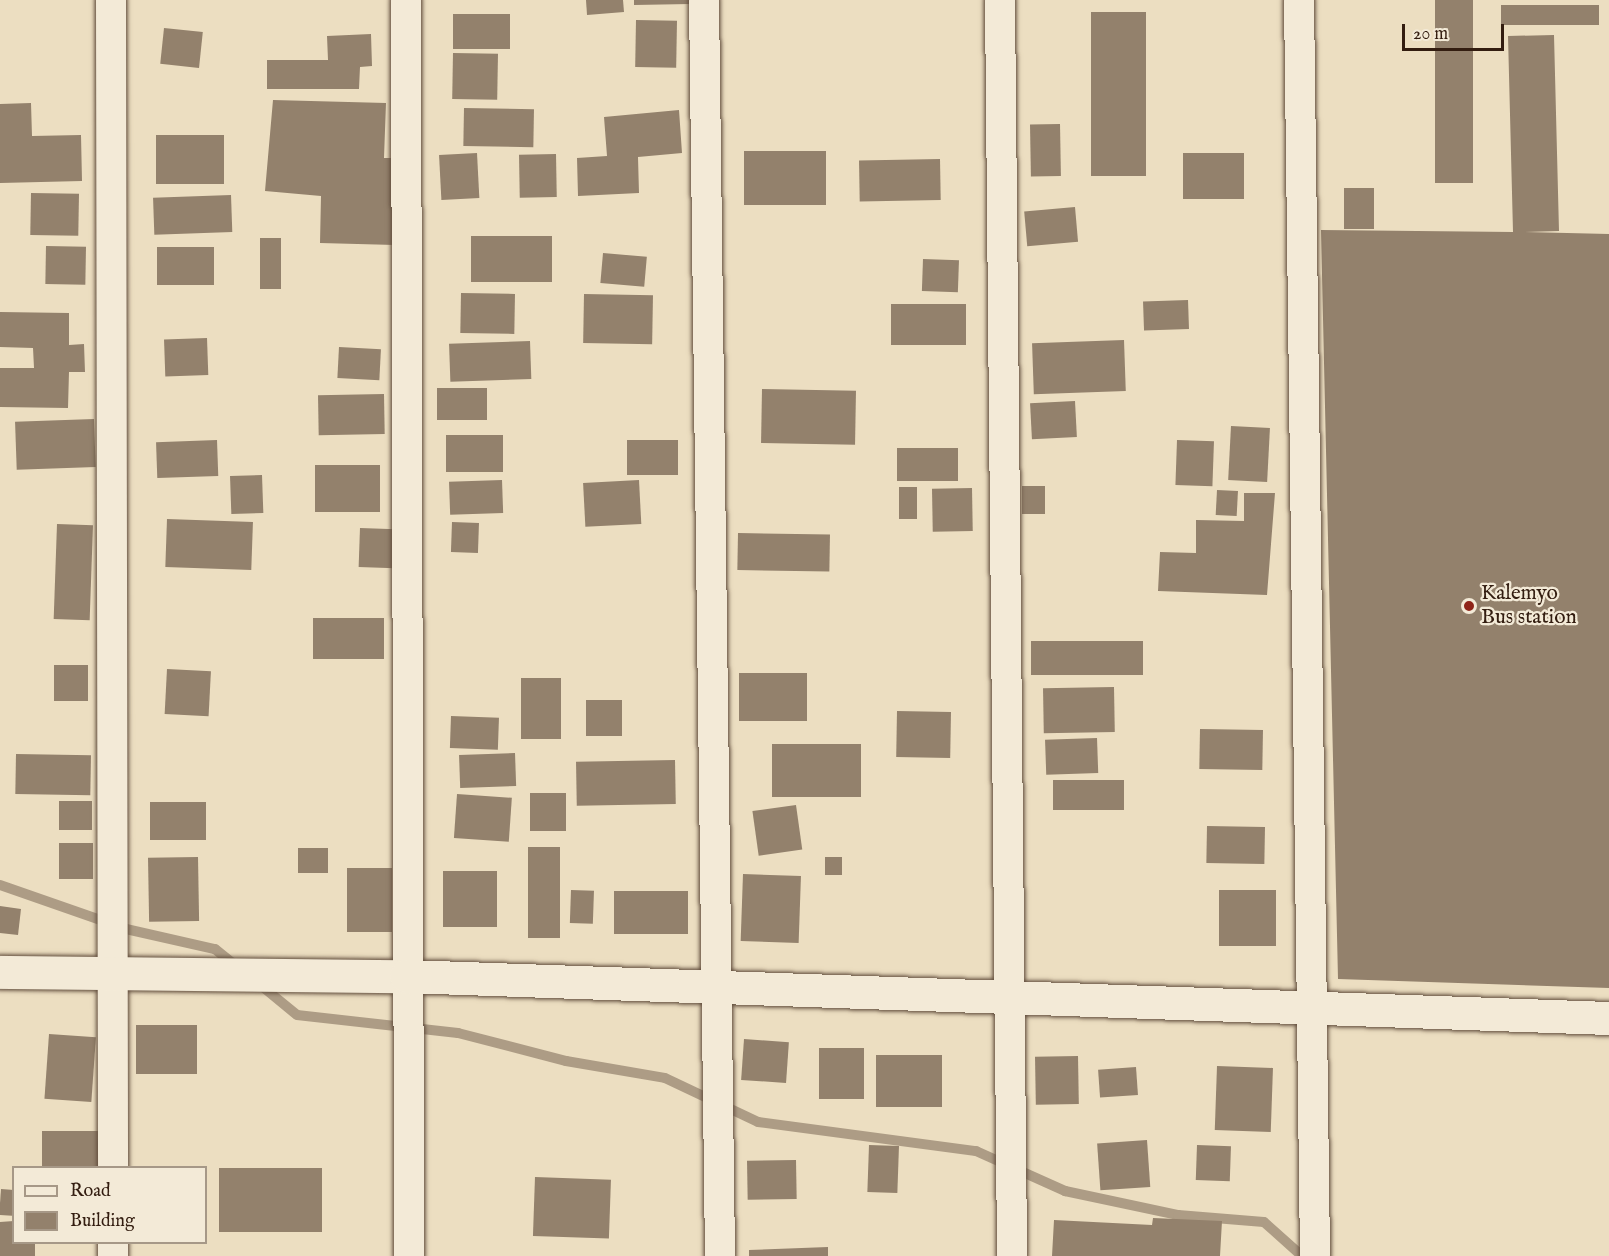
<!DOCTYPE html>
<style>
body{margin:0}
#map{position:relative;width:1609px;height:1256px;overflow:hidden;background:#ecdec1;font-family:"IM FELL English",serif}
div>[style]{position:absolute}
.stream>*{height:10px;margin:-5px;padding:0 5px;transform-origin:5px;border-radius:5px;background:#ad9c85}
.building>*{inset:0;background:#93816c;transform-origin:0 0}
.roads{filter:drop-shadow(0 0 2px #614d3c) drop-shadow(0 0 2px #614d3c)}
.street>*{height:30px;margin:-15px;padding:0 15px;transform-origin:15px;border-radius:15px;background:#f3ead7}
.secondary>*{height:33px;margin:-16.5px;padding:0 16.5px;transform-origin:16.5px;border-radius:16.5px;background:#f3ead7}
.dots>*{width:16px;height:16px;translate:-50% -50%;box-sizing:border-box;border:3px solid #f3ead7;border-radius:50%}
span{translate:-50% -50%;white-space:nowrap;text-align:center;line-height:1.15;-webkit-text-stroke:4.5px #f3ead7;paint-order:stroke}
.poi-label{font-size:21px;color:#331d10}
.left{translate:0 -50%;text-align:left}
.legend{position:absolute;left:12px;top:1166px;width:195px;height:78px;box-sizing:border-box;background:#f3ead7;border:2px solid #a69887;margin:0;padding:8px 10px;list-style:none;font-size:18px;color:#331d10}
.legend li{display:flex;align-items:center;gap:12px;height:30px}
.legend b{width:30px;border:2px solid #a69887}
.scale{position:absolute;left:1402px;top:24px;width:102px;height:27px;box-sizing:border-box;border:3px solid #331d10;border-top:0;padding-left:8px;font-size:18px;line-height:21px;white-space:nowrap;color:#331d10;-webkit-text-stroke:4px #f3ead7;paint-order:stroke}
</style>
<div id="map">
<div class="stream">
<i style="left:0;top:885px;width:133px;rotate:19.2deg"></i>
<i style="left:126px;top:929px;width:91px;rotate:12.7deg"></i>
<i style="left:215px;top:949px;width:27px;rotate:39deg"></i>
<i style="left:258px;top:983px;width:50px;rotate:39.4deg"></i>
<i style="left:297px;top:1015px;width:162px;rotate:6.4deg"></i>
<i style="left:458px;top:1033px;width:112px;rotate:14.5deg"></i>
<i style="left:566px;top:1061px;width:100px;rotate:9.7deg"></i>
<i style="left:665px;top:1078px;width:103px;rotate:25.3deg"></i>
<i style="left:758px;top:1122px;width:220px;rotate:7.6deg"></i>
<i style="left:976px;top:1151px;width:98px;rotate:24.2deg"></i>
<i style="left:1065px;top:1191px;width:116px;rotate:12deg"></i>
<i style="left:1178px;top:1215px;width:86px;rotate:4.7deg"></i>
<i style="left:1264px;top:1222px;width:51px;rotate:41.8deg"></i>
</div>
<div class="building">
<i style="clip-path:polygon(586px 0,623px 0,624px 12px,587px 15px)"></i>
<i style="clip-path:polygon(634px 0,690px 0,690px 4px,634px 5px)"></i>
<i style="left:1435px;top:0;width:38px;height:183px"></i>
<i style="left:1599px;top:5px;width:20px;height:98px;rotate:90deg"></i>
<i style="left:1146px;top:12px;width:164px;height:55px;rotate:90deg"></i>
<i style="left:453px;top:14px;width:57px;height:35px"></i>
<i style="left:636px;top:20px;width:41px;height:47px;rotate:1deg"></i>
<i style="left:164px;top:28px;width:39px;height:36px;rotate:6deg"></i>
<i style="clip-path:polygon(371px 34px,372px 66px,360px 67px,359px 89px,267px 89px,267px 60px,328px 60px,327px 36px)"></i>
<i style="clip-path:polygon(1554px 35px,1559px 231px,1525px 232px,1609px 234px,1609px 988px,1338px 979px,1321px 230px,1513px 232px,1508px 36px)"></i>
<i style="left:453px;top:53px;width:45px;height:46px;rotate:1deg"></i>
<i style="clip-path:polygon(273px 100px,386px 103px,384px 158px,393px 158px,395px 245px,320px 243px,321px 196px,265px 191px)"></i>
<i style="clip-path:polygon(31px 103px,32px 136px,81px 135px,82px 181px,0 183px,0 104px)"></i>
<i style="left:464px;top:108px;width:70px;height:38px;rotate:1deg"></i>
<i style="clip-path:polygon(679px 110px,682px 153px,638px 157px,639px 193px,578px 196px,577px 158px,607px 156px,604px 117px)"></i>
<i style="left:1060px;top:124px;width:52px;height:30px;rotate:89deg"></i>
<i style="left:156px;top:135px;width:68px;height:49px"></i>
<i style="left:744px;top:151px;width:82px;height:54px"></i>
<i style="left:477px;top:153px;width:45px;height:38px;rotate:87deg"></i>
<i style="left:1183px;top:153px;width:61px;height:46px"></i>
<i style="left:556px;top:154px;width:43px;height:37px;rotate:89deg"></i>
<i style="left:940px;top:159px;width:41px;height:81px;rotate:89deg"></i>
<i style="left:1344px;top:188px;width:30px;height:41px"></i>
<i style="left:31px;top:193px;width:48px;height:42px;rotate:1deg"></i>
<i style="left:231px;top:195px;width:37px;height:78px;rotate:88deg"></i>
<i style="left:1075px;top:207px;width:35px;height:51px;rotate:85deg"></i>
<i style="left:471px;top:236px;width:81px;height:46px"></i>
<i style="left:260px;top:238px;width:21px;height:51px"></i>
<i style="left:46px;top:246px;width:40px;height:38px;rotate:1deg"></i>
<i style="left:214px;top:247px;width:38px;height:57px;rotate:90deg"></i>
<i style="left:603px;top:253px;width:44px;height:30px;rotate:5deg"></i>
<i style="left:923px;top:259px;width:36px;height:32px;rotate:2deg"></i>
<i style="left:461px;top:293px;width:54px;height:40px;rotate:1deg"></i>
<i style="left:584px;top:294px;width:69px;height:49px;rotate:1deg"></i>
<i style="left:1188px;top:300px;width:29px;height:45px;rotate:88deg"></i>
<i style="left:891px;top:304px;width:75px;height:41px"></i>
<i style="clip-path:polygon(0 312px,69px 313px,69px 345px,84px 344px,85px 372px,69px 372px,68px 408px,0 407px,0 368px,34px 368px,33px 348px,0 347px)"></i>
<i style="left:207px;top:338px;width:37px;height:43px;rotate:88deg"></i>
<i style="left:1124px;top:340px;width:51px;height:92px;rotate:88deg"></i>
<i style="left:530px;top:341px;width:38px;height:81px;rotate:88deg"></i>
<i style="left:339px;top:347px;width:42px;height:31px;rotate:3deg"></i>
<i style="left:437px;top:388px;width:50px;height:32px"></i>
<i style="left:762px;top:389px;width:94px;height:54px;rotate:1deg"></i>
<i style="left:384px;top:394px;width:40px;height:66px;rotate:89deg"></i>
<i style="left:1075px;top:401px;width:36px;height:45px;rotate:87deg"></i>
<i style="left:94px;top:419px;width:48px;height:79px;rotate:88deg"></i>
<i style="left:1231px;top:426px;width:39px;height:54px;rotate:3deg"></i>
<i style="left:446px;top:435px;width:57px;height:37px"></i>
<i style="left:217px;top:440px;width:36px;height:61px;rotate:88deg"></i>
<i style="left:678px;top:440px;width:35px;height:51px;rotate:90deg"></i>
<i style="left:1177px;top:440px;width:37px;height:45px;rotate:2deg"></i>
<i style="left:897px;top:448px;width:61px;height:33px"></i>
<i style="left:315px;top:465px;width:65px;height:47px"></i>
<i style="left:262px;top:475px;width:38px;height:32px;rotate:88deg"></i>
<i style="left:502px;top:480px;width:33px;height:53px;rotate:88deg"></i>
<i style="left:639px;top:480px;width:44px;height:56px;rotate:87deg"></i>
<i style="left:1022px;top:486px;width:23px;height:28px"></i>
<i style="left:899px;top:487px;width:18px;height:32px"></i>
<i style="left:972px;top:488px;width:43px;height:40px;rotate:89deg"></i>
<i style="left:1217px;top:490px;width:21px;height:25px;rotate:3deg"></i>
<i style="clip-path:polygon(1244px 493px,1275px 493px,1267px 595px,1158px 591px,1160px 552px,1196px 553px,1196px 520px,1244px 521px)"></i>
<i style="left:167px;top:519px;width:86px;height:48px;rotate:2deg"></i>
<i style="left:452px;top:522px;width:27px;height:30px;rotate:2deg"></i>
<i style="left:57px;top:524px;width:36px;height:95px;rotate:2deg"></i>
<i style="left:360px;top:528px;width:36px;height:39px;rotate:2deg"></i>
<i style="left:738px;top:533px;width:92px;height:37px;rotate:1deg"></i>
<i style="left:384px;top:618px;width:41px;height:71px;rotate:90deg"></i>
<i style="left:1143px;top:641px;width:34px;height:112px;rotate:90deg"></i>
<i style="left:54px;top:665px;width:34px;height:36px"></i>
<i style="left:167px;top:669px;width:44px;height:45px;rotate:3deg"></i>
<i style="left:739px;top:673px;width:68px;height:48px"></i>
<i style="left:521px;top:678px;width:40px;height:61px"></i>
<i style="left:1114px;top:687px;width:45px;height:71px;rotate:89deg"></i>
<i style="left:586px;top:700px;width:36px;height:36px"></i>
<i style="left:897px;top:711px;width:54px;height:46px;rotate:1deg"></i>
<i style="left:451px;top:716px;width:48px;height:32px;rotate:2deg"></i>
<i style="left:1200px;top:729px;width:63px;height:40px;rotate:1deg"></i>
<i style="left:1097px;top:738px;width:35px;height:52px;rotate:88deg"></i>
<i style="left:861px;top:744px;width:53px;height:89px;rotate:90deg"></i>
<i style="left:515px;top:753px;width:33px;height:56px;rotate:88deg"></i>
<i style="left:16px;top:754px;width:75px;height:40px;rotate:1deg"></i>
<i style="left:675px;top:760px;width:44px;height:99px;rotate:89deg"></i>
<i style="left:1124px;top:780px;width:30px;height:71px;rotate:90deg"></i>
<i style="left:530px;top:793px;width:36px;height:38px"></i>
<i style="left:457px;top:794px;width:55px;height:44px;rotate:4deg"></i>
<i style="left:92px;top:801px;width:29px;height:33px;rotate:90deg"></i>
<i style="left:206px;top:802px;width:38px;height:56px;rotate:90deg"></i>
<i style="left:796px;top:805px;width:45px;height:44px;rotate:82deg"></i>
<i style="left:1207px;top:826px;width:58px;height:37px;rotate:1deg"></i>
<i style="left:93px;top:843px;width:36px;height:34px;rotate:90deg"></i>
<i style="left:528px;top:847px;width:32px;height:91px"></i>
<i style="left:298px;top:848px;width:30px;height:25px"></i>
<i style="left:198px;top:857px;width:64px;height:50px;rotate:89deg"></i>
<i style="left:825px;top:857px;width:17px;height:18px"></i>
<i style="left:347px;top:868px;width:45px;height:64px"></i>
<i style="left:443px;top:871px;width:54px;height:56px"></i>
<i style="left:743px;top:874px;width:58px;height:67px;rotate:2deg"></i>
<i style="left:571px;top:890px;width:23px;height:33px;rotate:2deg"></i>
<i style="left:1219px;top:890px;width:57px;height:56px"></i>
<i style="left:614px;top:891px;width:74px;height:43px"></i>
<i style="clip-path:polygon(0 906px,21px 909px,18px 935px,0 933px)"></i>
<i style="left:136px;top:1025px;width:61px;height:49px"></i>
<i style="left:49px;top:1034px;width:47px;height:65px;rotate:4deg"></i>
<i style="left:744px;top:1039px;width:45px;height:41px;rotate:4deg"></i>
<i style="left:819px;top:1048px;width:45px;height:51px"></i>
<i style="left:876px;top:1055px;width:66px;height:52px"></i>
<i style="left:1078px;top:1056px;width:48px;height:43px;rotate:89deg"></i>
<i style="left:1217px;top:1066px;width:56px;height:64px;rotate:2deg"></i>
<i style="left:1136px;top:1067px;width:28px;height:38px;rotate:86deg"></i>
<i style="left:102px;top:1131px;width:37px;height:60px;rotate:90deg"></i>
<i style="left:1147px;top:1140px;width:47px;height:50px;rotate:86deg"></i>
<i style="left:869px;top:1145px;width:30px;height:47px;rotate:2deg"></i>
<i style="left:1197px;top:1145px;width:34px;height:35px;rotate:2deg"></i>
<i style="left:796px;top:1160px;width:39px;height:49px;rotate:89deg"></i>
<i style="left:322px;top:1168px;width:64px;height:103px;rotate:90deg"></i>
<i style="left:535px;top:1177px;width:76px;height:59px;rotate:2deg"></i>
<i style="left:1px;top:1189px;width:13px;height:26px;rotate:4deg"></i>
<i style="clip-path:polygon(1153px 1218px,1222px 1221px,1220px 1256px,1052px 1256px,1054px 1220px,1152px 1225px)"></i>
<i style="clip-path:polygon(14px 1221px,14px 1242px,35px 1242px,35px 1256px,0 1256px,0 1222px)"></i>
<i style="clip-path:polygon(828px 1247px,828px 1256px,749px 1256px,749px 1250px)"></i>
</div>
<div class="roads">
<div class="street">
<i style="left:111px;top:0;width:1168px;rotate:89.9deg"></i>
<i style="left:406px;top:0;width:1256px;rotate:89.86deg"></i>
<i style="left:704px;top:0;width:1256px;rotate:89.27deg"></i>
<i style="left:1000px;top:0;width:1256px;rotate:89.45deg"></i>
<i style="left:1299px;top:0;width:1256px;rotate:89.27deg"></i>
<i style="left:113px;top:1242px;width:14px;rotate:90deg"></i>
</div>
<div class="secondary">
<i style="left:0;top:972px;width:406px;rotate:0.6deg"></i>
<i style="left:406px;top:976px;width:1204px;rotate:2deg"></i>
</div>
</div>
<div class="dots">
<i style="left:1469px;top:606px;background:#8f2418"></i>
</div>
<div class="poi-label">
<span class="left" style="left:1481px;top:606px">Kalemyo<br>Bus station</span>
</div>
<ul class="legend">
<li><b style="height:8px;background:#f3ead7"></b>Road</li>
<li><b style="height:16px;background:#93816c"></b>Building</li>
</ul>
<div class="scale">20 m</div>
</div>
